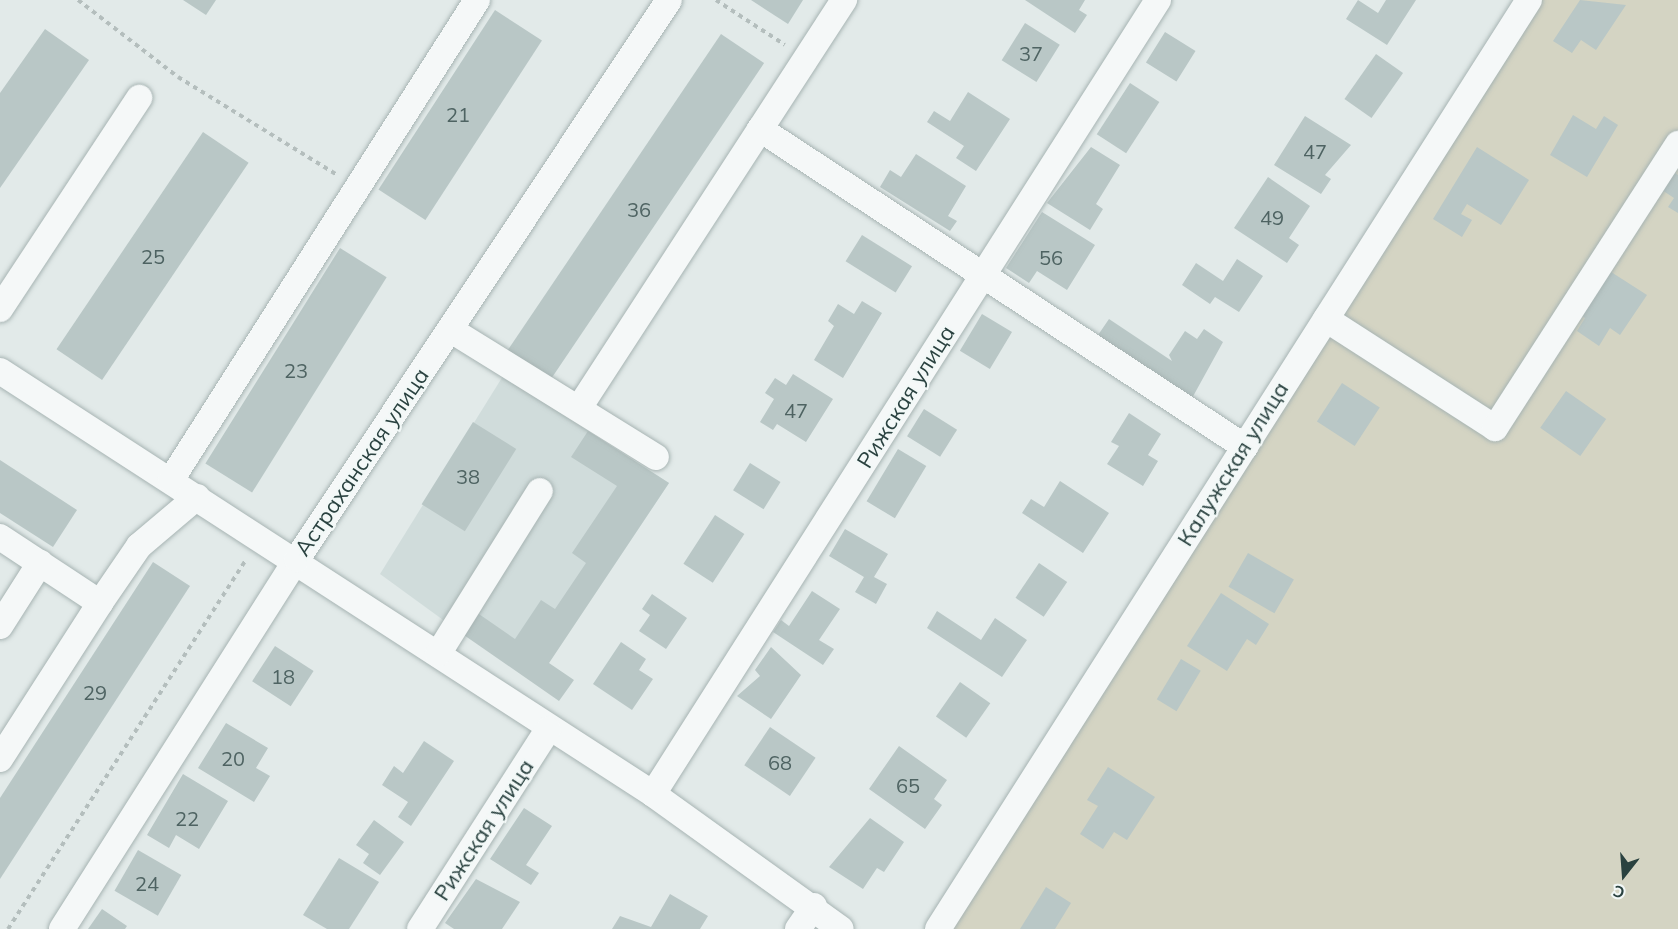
<!DOCTYPE html>
<meta charset="utf-8">
<style>
body{margin:0}
#map{position:relative;width:1678px;height:929px;overflow:hidden;background:#e2eae9;font-family:Mulish,sans-serif}
div>[style]{position:absolute}
.built>*{inset:0;background:#d0dcdb}
.green>*{inset:0;background:#d4d4c3}
.building>*{inset:0;background:#b9c7c6;transform-origin:0 0}
.path>*{height:4px;margin-top:-2px;transform-origin:0;background:repeating-linear-gradient(90deg,#b4bebd 0 4.5px,transparent 0 9px)}
.roads{filter:drop-shadow(0 0 2px #a7b4b3) drop-shadow(0 0 2px #a7b4b3)}
.minor>*{height:26px;margin:-13px;padding:0 13px;transform-origin:13px;border-radius:13px;background:#f5f8f8}
span{translate:-50% -50%;white-space:nowrap;text-align:center;line-height:1.15;-webkit-text-stroke:4.5px #f2f8f7;paint-order:stroke}
.number-label{font-size:20px;color:#4e6362}
.number-label span{-webkit-text-stroke-width:0}
.street-label{font-size:22px;color:#2a4240}
.north{position:absolute;left:1594px;top:845px;width:60px;height:60px;-webkit-text-stroke:4px #f2f8f7;paint-order:stroke;rotate:197deg;font-size:16px;font-weight:700;line-height:24px;text-align:center;color:#2a4240}
.north::after{content:'';display:block;margin:auto;width:21px;height:27px;background:#2a4240;clip-path:polygon(50% 0,100% 100%,50% 72%,0 100%)}
</style>
<div id="map">
<div class="built">
<i style="clip-path:polygon(503px 376px,669px 483px,549px 663px,461px 633px,380px 574px)"></i>
</div>
<div class="green">
<i style="clip-path:polygon(1529px 0,1678px 0,1678px 929px,938px 929px)"></i>
</div>
<div class="building">
<i style="clip-path:polygon(183px 0,216px 0,206px 15px)"></i>
<i style="clip-path:polygon(751px 0,803px 0,788px 24px)"></i>
<i style="clip-path:polygon(1025px 0,1085px 0,1079px 10px,1087px 15px,1075px 33px)"></i>
<i style="clip-path:polygon(1358px 0,1378px 13px,1386px 0,1416px 0,1387px 45px,1346px 19px)"></i>
<i style="clip-path:polygon(1580px 0,1626px 5px,1596px 50px,1581px 40px,1572px 53px,1553px 41px)"></i>
<i style="left:495px;top:10px;width:56px;height:214px;rotate:33deg"></i>
<i style="left:1025px;top:23px;width:41px;height:44px;rotate:32deg"></i>
<i style="clip-path:polygon(45px 29px,89px 60px,0 188px,0 93px)"></i>
<i style="left:1165px;top:32px;width:36px;height:36px;rotate:32deg"></i>
<i style="left:721px;top:34px;width:52px;height:382px;rotate:34deg"></i>
<i style="left:1376px;top:54px;width:33px;height:55px;rotate:35deg"></i>
<i style="left:1130px;top:83px;width:35px;height:61px;rotate:33deg"></i>
<i style="clip-path:polygon(968px 92px,1010px 119px,976px 171px,956px 158px,964px 146px,927px 122px,934px 111px,950px 121px)"></i>
<i style="clip-path:polygon(1573px 115px,1596px 129px,1604px 116px,1618px 125px,1587px 177px,1550px 155px)"></i>
<i style="clip-path:polygon(1305px 116px,1351px 145px,1325px 175px,1331px 179px,1321px 194px,1274px 165px)"></i>
<i style="left:203px;top:132px;width:55px;height:262px;rotate:34deg"></i>
<i style="clip-path:polygon(1091px 147px,1120px 165px,1096px 204px,1103px 209px,1090px 230px,1047px 203px)"></i>
<i style="clip-path:polygon(1477px 147px,1529px 180px,1501px 225px,1467px 204px,1461px 214px,1472px 220px,1462px 237px,1433px 219px)"></i>
<i style="clip-path:polygon(916px 154px,966px 186px,948px 216px,957px 221px,950px 231px,880px 187px,890px 170px,901px 177px)"></i>
<i style="clip-path:polygon(1674px 172px,1678px 175px,1678px 213px,1668px 207px,1674px 198px,1662px 190px)"></i>
<i style="clip-path:polygon(1268px 177px,1310px 206px,1289px 238px,1299px 245px,1287px 263px,1234px 228px)"></i>
<i style="clip-path:polygon(1042px 212px,1095px 245px,1067px 290px,1037px 271px,1029px 283px,1006px 268px)"></i>
<i style="left:862px;top:235px;width:59px;height:31px;rotate:32deg"></i>
<i style="left:340px;top:248px;width:55px;height:254px;rotate:32deg"></i>
<i style="clip-path:polygon(1237px 259px,1263px 276px,1239px 312px,1215px 297px,1210px 304px,1182px 285px,1196px 263px,1223px 281px)"></i>
<i style="clip-path:polygon(1608px 270px,1647px 295px,1620px 335px,1610px 328px,1599px 346px,1577px 331px,1585px 318px,1579px 314px)"></i>
<i style="clip-path:polygon(862px 301px,882px 313px,843px 378px,814px 360px,834px 326px,828px 321px,838px 304px,854px 314px)"></i>
<i style="left:982px;top:314px;width:35px;height:43px;rotate:31deg"></i>
<i style="clip-path:polygon(1109px 319px,1172px 361px,1169px 355px,1185px 331px,1197px 339px,1204px 329px,1223px 342px,1191px 400px,1096px 338px)"></i>
<i style="clip-path:polygon(793px 374px,833px 399px,806px 442px,777px 424px,773px 430px,760px 422px,774px 399px,765px 393px,775px 378px,786px 385px)"></i>
<i style="left:1342px;top:383px;width:45px;height:46px;rotate:33deg"></i>
<i style="left:1566px;top:391px;width:49px;height:45px;rotate:35deg"></i>
<i style="left:924px;top:409px;width:39px;height:32px;rotate:32deg"></i>
<i style="clip-path:polygon(1129px 413px,1161px 434px,1148px 455px,1158px 461px,1143px 486px,1107px 464px,1119px 446px,1111px 442px)"></i>
<i style="left:473px;top:422px;width:51px;height:97px;rotate:32deg"></i>
<i style="clip-path:polygon(588px 431px,669px 483px,549px 663px,574px 680px,559px 701px,461px 633px,476px 612px,515px 639px,541px 600px,555px 609px,586px 563px,572px 553px,617px 486px,571px 457px)"></i>
<i style="left:898px;top:449px;width:33px;height:61px;rotate:31deg"></i>
<i style="clip-path:polygon(0 460px,77px 510px,53px 547px,0 513px)"></i>
<i style="left:750px;top:463px;width:36px;height:32px;rotate:32deg"></i>
<i style="clip-path:polygon(1060px 481px,1109px 513px,1083px 553px,1022px 513px,1031px 499px,1044px 507px)"></i>
<i style="left:715px;top:515px;width:35px;height:58px;rotate:33deg"></i>
<i style="clip-path:polygon(845px 529px,888px 554px,874px 577px,887px 584px,876px 604px,855px 592px,864px 577px,829px 556px)"></i>
<i style="left:1248px;top:553px;width:53px;height:39px;rotate:30deg"></i>
<i style="clip-path:polygon(153px 562px,190px 586px,0 879px,0 798px)"></i>
<i style="left:1039px;top:563px;width:34px;height:42px;rotate:34deg"></i>
<i style="clip-path:polygon(812px 591px,840px 609px,819px 640px,834px 649px,823px 665px,773px 632px,781px 620px,789px 626px)"></i>
<i style="clip-path:polygon(1221px 593px,1269px 624px,1256px 645px,1247px 639px,1227px 671px,1187px 646px)"></i>
<i style="clip-path:polygon(652px 594px,687px 618px,666px 649px,639px 631px,650px 615px,642px 609px)"></i>
<i style="clip-path:polygon(937px 611px,981px 640px,995px 618px,1027px 640px,1002px 677px,927px 628px)"></i>
<i style="clip-path:polygon(621px 642px,646px 659px,639px 670px,653px 679px,632px 710px,593px 684px)"></i>
<i style="left:275px;top:646px;width:46px;height:42px;rotate:33deg"></i>
<i style="clip-path:polygon(771px 647px,801px 675px,771px 719px,737px 696px,760px 676px,755px 670px)"></i>
<i style="left:1181px;top:659px;width:23px;height:47px;rotate:31deg"></i>
<i style="left:960px;top:682px;width:37px;height:42px;rotate:35deg"></i>
<i style="clip-path:polygon(226px 723px,268px 748px,256px 768px,270px 776px,254px 802px,198px 768px)"></i>
<i style="left:770px;top:727px;width:55px;height:46px;rotate:34deg"></i>
<i style="clip-path:polygon(424px 741px,454px 761px,411px 826px,398px 817px,408px 802px,382px 785px,394px 766px,403px 773px)"></i>
<i style="clip-path:polygon(899px 746px,947px 780px,934px 799px,942px 805px,925px 829px,869px 789px)"></i>
<i style="clip-path:polygon(1108px 767px,1155px 797px,1127px 840px,1114px 832px,1103px 849px,1080px 834px,1098px 806px,1087px 800px)"></i>
<i style="clip-path:polygon(183px 774px,228px 801px,199px 849px,176px 835px,169px 848px,147px 835px)"></i>
<i style="clip-path:polygon(524px 808px,552px 826px,526px 865px,539px 873px,531px 885px,490px 859px)"></i>
<i style="clip-path:polygon(870px 818px,904px 842px,884px 872px,877px 868px,863px 889px,829px 867px)"></i>
<i style="clip-path:polygon(374px 820px,404px 842px,380px 875px,363px 863px,369px 854px,356px 845px)"></i>
<i style="left:138px;top:850px;width:50px;height:47px;rotate:30deg"></i>
<i style="clip-path:polygon(339px 858px,379px 882px,349px 929px,327px 929px,303px 915px)"></i>
<i style="clip-path:polygon(476px 879px,520px 902px,502px 929px,454px 929px,445px 923px)"></i>
<i style="clip-path:polygon(1046px 887px,1071px 903px,1055px 929px,1020px 929px)"></i>
<i style="clip-path:polygon(670px 894px,708px 916px,700px 929px,612px 929px,620px 916px,651px 927px)"></i>
<i style="clip-path:polygon(102px 909px,127px 926px,125px 929px,88px 929px)"></i>
</div>
<div class="path">
<i style="left:78px;top:0;width:126px;rotate:37.6deg"></i>
<i style="left:178px;top:77px;width:187px;rotate:31.6deg"></i>
<i style="left:716px;top:0;width:82px;rotate:33.1deg"></i>
<i style="left:8px;top:929px;width:439px;rotate:-57.2deg"></i>
</div>
<div class="roads">
<div class="minor">
<i style="left:760px;top:129px;width:580px;rotate:33.25deg"></i>
<i style="left:0;top:309px;width:253px;rotate:-56.6deg"></i>
<i style="left:1326px;top:319px;width:201px;rotate:32.8deg"></i>
<i style="left:1495px;top:428px;width:338px;rotate:-57.2deg"></i>
<i style="left:451px;top:330px;width:241px;rotate:31.8deg"></i>
<i style="left:0;top:371px;width:778px;rotate:32.93deg"></i>
<i style="left:653px;top:794px;width:231px;rotate:35.7deg"></i>
<i style="left:579px;top:408px;width:487px;rotate:-57deg"></i>
<i style="left:171px;top:480px;width:569px;rotate:-57.48deg"></i>
<i style="left:0;top:537px;width:120px;rotate:33.4deg"></i>
<i style="left:100px;top:603px;width:69px;rotate:-55.6deg"></i>
<i style="left:139px;top:546px;width:76px;rotate:-40.2deg"></i>
<i style="left:0;top:626px;width:75px;rotate:-57.6deg"></i>
<i style="left:438px;top:654px;width:192px;rotate:-58deg"></i>
<i style="left:0;top:759px;width:185px;rotate:-57.3deg"></i>
<i style="left:653px;top:794px;width:941px;rotate:-57.54deg"></i>
<i style="left:62px;top:929px;width:438px;rotate:-57.6deg"></i>
<i style="left:297px;top:559px;width:671px;rotate:-56.36deg"></i>
<i style="left:420px;top:929px;width:237px;rotate:-57.3deg"></i>
<i style="left:798px;top:929px;width:28px;rotate:-55deg"></i>
<i style="left:938px;top:929px;width:1101px;rotate:-57.54deg"></i>
</div>
</div>
<div class="number-label">
<span style="left:1031px;top:53px">37</span>
<span style="left:458px;top:114px">21</span>
<span style="left:1315px;top:151px">47</span>
<span style="left:639px;top:209px">36</span>
<span style="left:1272px;top:217px">49</span>
<span style="left:153px;top:256px">25</span>
<span style="left:1051px;top:257px">56</span>
<span style="left:296px;top:370px">23</span>
<span style="left:796px;top:410px">47</span>
<span style="left:468px;top:476px">38</span>
<span style="left:283px;top:676px">18</span>
<span style="left:95px;top:692px">29</span>
<span style="left:233px;top:758px">20</span>
<span style="left:780px;top:762px">68</span>
<span style="left:908px;top:785px">65</span>
<span style="left:187px;top:818px">22</span>
<span style="left:147px;top:883px">24</span>
</div>
<div class="street-label">
<span style="left:906px;top:397px;rotate:-58deg">Рижская улица</span>
<span style="left:362px;top:462px;rotate:-56deg">Астраханская улица</span>
<span style="left:1233px;top:464px;rotate:-58deg">Калужская улица</span>
<span style="left:484px;top:830px;rotate:-57deg">Рижская улица</span>
</div>
<div class="north">С</div>
</div>
